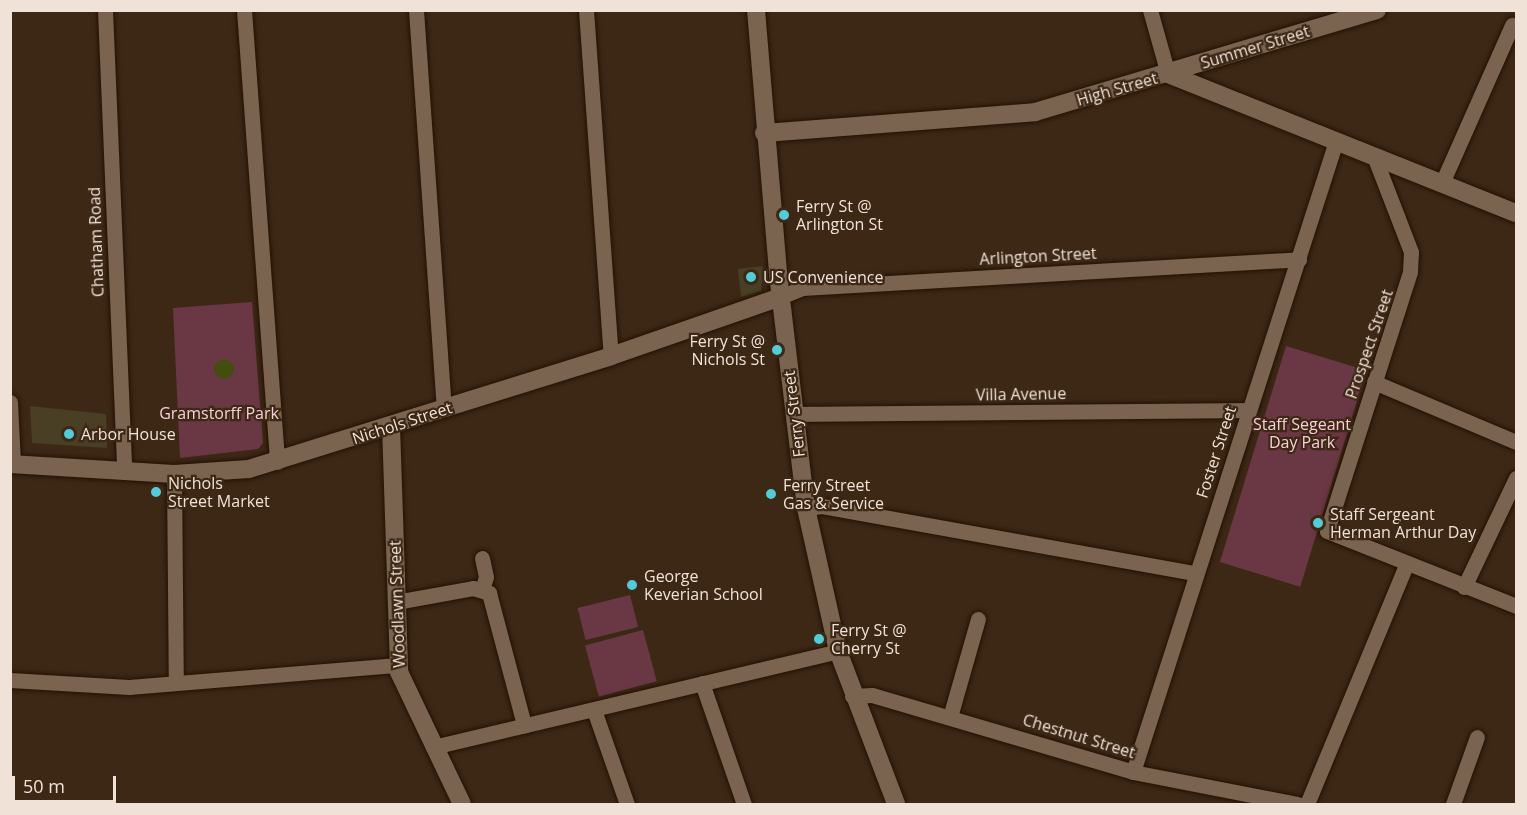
<!DOCTYPE html>
<style>
body{margin:0}
#map{position:relative;width:1527px;height:815px;overflow:hidden;background:#3d2816;font-family:"Open Sans",sans-serif}
div>[style]{position:absolute}
.green>*{inset:0;background:#6a3844;transform-origin:0 0}
.water>*{inset:0;background:#434d0e}
.round{border-radius:50%}
.building>*{inset:0;background:#483f24}
.roads{filter:drop-shadow(0 0 2px #231101) drop-shadow(0 0 2px #231101)}
.street>*{height:15px;margin:-7.5px;padding:0 7.5px;transform-origin:7.5px;border-radius:7.5px;background:#7a634f}
.secondary>*{height:18px;margin:-9px;padding:0 9px;transform-origin:9px;border-radius:9px;background:#7a634f}
.dots>*{width:16px;height:16px;translate:-50% -50%;box-sizing:border-box;border:3px solid #3d2816;border-radius:50%}
span{translate:-50% -50%;white-space:nowrap;text-align:center;line-height:1.15;-webkit-text-stroke:4.5px #3d2816;paint-order:stroke}
.street-label{font-size:16px;color:#f0e2d7}
.poi-label{font-size:16px;color:#f0e2d7}
.left{translate:0 -50%;text-align:left}
.right{translate:-100% -50%;text-align:right}
.park-label{font-size:16px;color:#f7cfd7}
.frame{position:absolute;inset:0;border:12px solid #f0e2d7;pointer-events:none}
.scale{position:absolute;left:12px;top:776px;width:104px;height:27px;box-sizing:border-box;border:3px solid #f0e2d7;border-top:0;padding-left:8px;font-size:18px;line-height:21px;white-space:nowrap;color:#f0e2d7;-webkit-text-stroke:4px #3d2816;paint-order:stroke}
</style>
<div id="map">
<div class="green">
<i style="clip-path:polygon(252px 302px,263px 443px,258px 449px,180px 458px,173px 308px)"></i>
<i style="left:1286px;top:346px;width:84px;height:226px;rotate:17deg"></i>
<i style="left:630px;top:595px;width:33px;height:54px;rotate:76deg"></i>
<i style="left:643px;top:630px;width:53px;height:60px;rotate:75deg"></i>
</div>
<div class="water">
<i class="round" style="left:214px;top:359px;width:20px;height:20px"></i>
</div>
<div class="building">
<i style="clip-path:polygon(763px 266px,761px 291px,741px 297px,738px 269px)"></i>
<i style="clip-path:polygon(30px 406px,106px 414px,107px 448px,32px 443px)"></i>
</div>
<div class="roads">
<div class="street">
<i style="left:105px;top:10px;width:461px;rotate:87.6deg"></i>
<i style="left:244px;top:10px;width:453px;rotate:85.8deg"></i>
<i style="left:416px;top:10px;width:400px;rotate:86deg"></i>
<i style="left:586px;top:10px;width:347px;rotate:85.9deg"></i>
<i style="left:1150px;top:10px;width:66px;rotate:74.3deg"></i>
<i style="left:1374px;top:156px;width:103px;rotate:68.9deg"></i>
<i style="left:1411px;top:252px;width:20px;rotate:93deg"></i>
<i style="left:1410px;top:272px;width:272px;rotate:107.8deg"></i>
<i style="left:1327px;top:531px;width:203px;rotate:21.6deg"></i>
<i style="left:1442px;top:183px;width:173px;rotate:-66.1deg"></i>
<i style="left:780px;top:297px;width:24px;rotate:-22deg"></i>
<i style="left:802px;top:288px;width:498px;rotate:-3.3deg"></i>
<i style="left:1374px;top:382px;width:154px;rotate:22.9deg"></i>
<i style="left:10px;top:402px;width:62px;rotate:87.2deg"></i>
<i style="left:794px;top:414px;width:454px;rotate:-0.5deg"></i>
<i style="left:174px;top:474px;width:209px;rotate:89.5deg"></i>
<i style="left:806px;top:508px;width:16px;rotate:-7deg"></i>
<i style="left:822px;top:506px;width:380px;rotate:10.2deg"></i>
<i style="left:482px;top:558px;width:19px;rotate:78deg"></i>
<i style="left:486px;top:577px;width:13px;rotate:108deg"></i>
<i style="left:1464px;top:587px;width:121px;rotate:-64.5deg"></i>
<i style="left:396px;top:602px;width:78px;rotate:-10.3deg"></i>
<i style="left:473px;top:588px;width:17px;rotate:17deg"></i>
<i style="left:489px;top:593px;width:137px;rotate:75.1deg"></i>
<i style="left:10px;top:680px;width:119px;rotate:3.4deg"></i>
<i style="left:129px;top:687px;width:270px;rotate:-4.7deg"></i>
<i style="left:702px;top:683px;width:128px;rotate:70.9deg"></i>
<i style="left:852px;top:696px;width:20px;rotate:-3deg"></i>
<i style="left:872px;top:695px;width:272px;rotate:16.4deg"></i>
<i style="left:1133px;top:772px;width:167px;rotate:11deg"></i>
<i style="left:594px;top:710px;width:100px;rotate:70.7deg"></i>
<i style="left:950px;top:717px;width:102px;rotate:-74.1deg"></i>
<i style="left:433px;top:747px;width:416px;rotate:-13.3deg"></i>
<i style="left:1133px;top:772px;width:660px;rotate:-72.17deg"></i>
<i style="left:1307px;top:804px;width:259px;rotate:-67.5deg"></i>
<i style="left:1453px;top:804px;width:71px;rotate:-70.3deg"></i>
</div>
<div class="secondary">
<i style="left:756px;top:10px;width:265px;rotate:85.2deg"></i>
<i style="left:778px;top:274px;width:236px;rotate:83.2deg"></i>
<i style="left:806px;top:508px;width:147px;rotate:77.4deg"></i>
<i style="left:838px;top:651px;width:164px;rotate:69.2deg"></i>
<i style="left:1168px;top:74px;width:375px;rotate:21.8deg"></i>
<i style="left:764px;top:133px;width:272px;rotate:-4.4deg"></i>
<i style="left:1035px;top:112px;width:357px;rotate:-16.6deg"></i>
<i style="left:391px;top:426px;width:246px;rotate:88.1deg"></i>
<i style="left:399px;top:672px;width:146px;rotate:64.5deg"></i>
<i style="left:10px;top:464px;width:164px;rotate:3.5deg"></i>
<i style="left:174px;top:474px;width:75px;rotate:-3.8deg"></i>
<i style="left:249px;top:469px;width:379px;rotate:-17.3deg"></i>
<i style="left:611px;top:356px;width:179px;rotate:-19.2deg"></i>
</div>
</div>
<div class="dots">
<i style="left:784px;top:215px;background:#52ccd6"></i>
<i style="left:751px;top:277px;background:#52ccd6"></i>
<i style="left:777px;top:350px;background:#52ccd6"></i>
<i style="left:69px;top:434px;background:#52ccd6"></i>
<i style="left:156px;top:492px;background:#52ccd6"></i>
<i style="left:771px;top:494px;background:#52ccd6"></i>
<i style="left:1318px;top:523px;background:#52ccd6"></i>
<i style="left:632px;top:585px;background:#52ccd6"></i>
<i style="left:819px;top:639px;background:#52ccd6"></i>
</div>
<div class="street-label">
<span style="left:1255px;top:47px;rotate:-17deg">Summer Street</span>
<span style="left:1117px;top:89px;rotate:-16deg">High Street</span>
<span style="left:96px;top:242px;rotate:-92deg">Chatham Road</span>
<span style="left:1038px;top:256px;rotate:-3deg">Arlington Street</span>
<span style="left:1369px;top:344px;rotate:-71deg">Prospect Street</span>
<span style="left:1021px;top:394px;rotate:-1deg">Villa Avenue</span>
<span style="left:794px;top:414px;rotate:-97deg">Ferry Street</span>
<span style="left:402px;top:423px;rotate:-18deg">Nichols Street</span>
<span style="left:1216px;top:452px;rotate:-72deg">Foster Street</span>
<span style="left:397px;top:604px;rotate:-92deg">Woodlawn Street</span>
<span style="left:1079px;top:736px;rotate:17deg">Chestnut Street</span>
</div>
<div class="poi-label">
<span class="left" style="left:796px;top:215px">Ferry St @<br>Arlington St</span>
<span class="left" style="left:763px;top:277px">US Convenience</span>
<span class="right" style="left:765px;top:350px">Ferry St @<br>Nichols St</span>
<span class="left" style="left:81px;top:434px">Arbor House</span>
<span class="left" style="left:168px;top:492px">Nichols<br>Street Market</span>
<span class="left" style="left:783px;top:494px">Ferry Street<br>Gas &amp; Service</span>
<span class="left" style="left:1330px;top:523px">Staff Sergeant<br>Herman Arthur Day</span>
<span class="left" style="left:644px;top:585px">George<br>Keverian School</span>
<span class="left" style="left:831px;top:639px">Ferry St @<br>Cherry St</span>
</div>
<div class="park-label">
<span style="left:219px;top:413px">Gramstorff Park</span>
<span style="left:1302px;top:433px">Staff Segeant<br>Day Park</span>
</div>
<div class="frame"></div>
<div class="scale">50 m</div>
</div>
